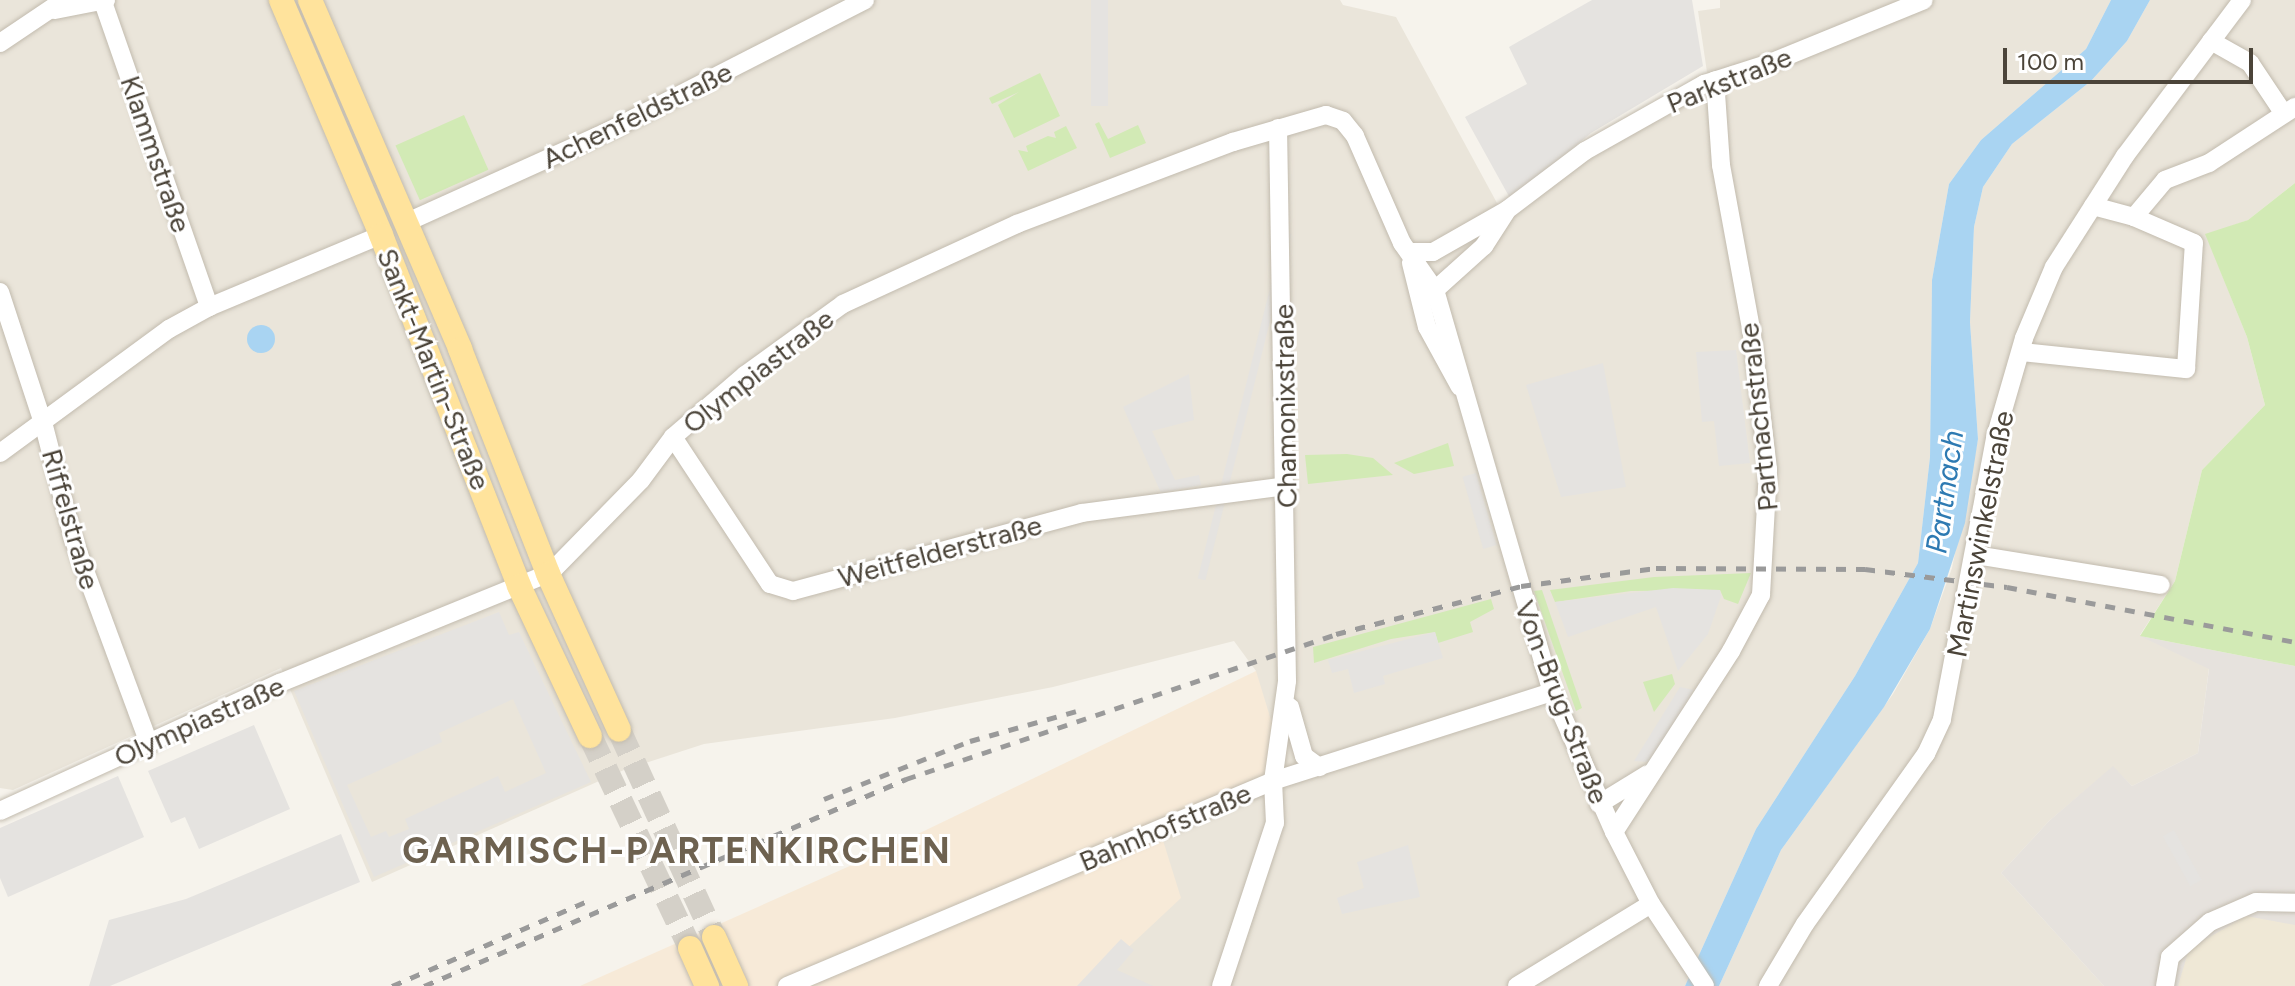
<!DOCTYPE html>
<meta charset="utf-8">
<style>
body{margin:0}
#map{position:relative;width:2295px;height:986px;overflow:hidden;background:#f6f3ec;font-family:Figtree,sans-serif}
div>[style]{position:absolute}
.residential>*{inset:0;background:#eae5da}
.commercial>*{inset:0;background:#f7ead8}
.industrial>*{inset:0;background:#e6e2dd}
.education>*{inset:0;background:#efe8d6}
.green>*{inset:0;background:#d2eab5;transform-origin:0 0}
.parking>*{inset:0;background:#e5e3e0;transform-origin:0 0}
.water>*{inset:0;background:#a9d4f2}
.round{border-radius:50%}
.major-tunnel>*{height:24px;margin-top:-12px;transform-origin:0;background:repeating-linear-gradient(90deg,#d4d0c8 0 24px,transparent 0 36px)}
.roads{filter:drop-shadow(0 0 2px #c2bbae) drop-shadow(0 0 2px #c2bbae)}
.minor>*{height:18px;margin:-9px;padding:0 9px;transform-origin:9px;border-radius:9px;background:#fff}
.major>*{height:24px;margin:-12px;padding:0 12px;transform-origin:12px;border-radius:12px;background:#ffe39c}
.rail>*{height:5px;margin-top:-2.5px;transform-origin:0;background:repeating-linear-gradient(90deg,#9a9a9a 0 10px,transparent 0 20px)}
span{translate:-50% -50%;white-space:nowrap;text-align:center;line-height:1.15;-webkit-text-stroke:6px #fff;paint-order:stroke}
.street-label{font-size:28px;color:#4b4439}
.water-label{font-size:30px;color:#2e7ab2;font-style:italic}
.district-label{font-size:36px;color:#6e6250;font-weight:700;letter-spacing:2px}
.scale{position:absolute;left:2003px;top:48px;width:250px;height:36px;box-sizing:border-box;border:4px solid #4b4439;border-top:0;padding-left:10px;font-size:24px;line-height:28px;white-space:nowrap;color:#4b4439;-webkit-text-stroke:6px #fff;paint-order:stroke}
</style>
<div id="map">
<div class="residential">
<i style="clip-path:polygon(0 0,1340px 0,1343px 5px,1396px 17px,1497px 203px,1507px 210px,1708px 79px,1698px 11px,1720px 8px,1720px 0,2111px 0,2086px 49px,1981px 140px,1949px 184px,1932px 280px,1930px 457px,1918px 563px,1855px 676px,1756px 829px,1685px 986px,1087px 986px,1160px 834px,1256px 671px,1234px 641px,1053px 687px,895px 718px,704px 744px,624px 770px,372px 882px,281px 668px,13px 790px,0 788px)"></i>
<i style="clip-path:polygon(2150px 0,2295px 0,2295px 183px,2248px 220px,2206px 235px,2247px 337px,2265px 405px,2202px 470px,2175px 581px,2140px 635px,2209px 668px,2198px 753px,2132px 786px,2113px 767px,2049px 821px,2001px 873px,2104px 986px,1719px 986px,1781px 850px,1893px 694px,1930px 629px,1952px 568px,1978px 439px,1970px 322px,1974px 227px,1983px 187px,2012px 144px,2091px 81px,2127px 41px)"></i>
</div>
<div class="commercial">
<i style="clip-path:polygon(1256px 671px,1287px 772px,1161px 834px,1181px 898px,1087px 986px,580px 986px,870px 857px)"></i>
</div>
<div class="industrial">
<i style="clip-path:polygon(2140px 636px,2295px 666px,2295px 986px,2104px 986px,2001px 873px,2049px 821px,2113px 766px,2132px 786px,2198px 753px,2209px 669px)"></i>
</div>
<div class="education">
<i style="clip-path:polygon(2246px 916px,2295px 925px,2295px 986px,2178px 986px,2189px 949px)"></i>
</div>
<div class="green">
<i style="clip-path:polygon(1040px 73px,1060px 116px,1014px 138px,998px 105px,1019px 92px,992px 104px,989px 98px)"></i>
<i style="left:464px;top:115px;width:60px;height:75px;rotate:66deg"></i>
<i style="clip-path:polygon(1099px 122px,1108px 139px,1138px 125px,1146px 143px,1110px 158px,1095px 124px)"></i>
<i style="clip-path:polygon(1066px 126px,1077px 148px,1028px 171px,1018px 150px,1028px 152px,1026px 146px,1048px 136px,1056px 138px,1054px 132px)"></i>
<i style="clip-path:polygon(2295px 183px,2295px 666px,2140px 636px,2175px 581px,2202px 470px,2265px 405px,2247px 337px,2205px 234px,2248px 220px)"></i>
<i style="clip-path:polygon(1448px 443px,1454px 466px,1414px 474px,1394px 463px)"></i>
<i style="clip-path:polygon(1347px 454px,1373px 458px,1393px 475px,1308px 484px,1305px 455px)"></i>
<i style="clip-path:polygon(1751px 573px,1738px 604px,1724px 599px,1720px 590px,1631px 591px,1555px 602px,1550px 590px,1654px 577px)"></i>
<i style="clip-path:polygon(1542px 590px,1582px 708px,1576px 711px,1534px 591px)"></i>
<i style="clip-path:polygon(1491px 599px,1494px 609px,1470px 622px,1473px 632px,1438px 643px,1435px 632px,1391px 639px,1314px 663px,1313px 647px)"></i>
<i style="clip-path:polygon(1672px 674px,1675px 684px,1654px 712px,1643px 682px)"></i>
</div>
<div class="parking">
<i style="left:1091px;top:0;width:17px;height:106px"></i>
<i style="clip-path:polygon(1592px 0,1692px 0,1703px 66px,1591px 133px,1511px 200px,1465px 117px,1527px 84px,1509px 47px)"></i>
<i style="left:1284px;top:232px;width:8px;height:357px;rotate:14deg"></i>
<i style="clip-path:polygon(1736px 350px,1750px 463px,1719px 466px,1714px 421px,1702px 422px,1696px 352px)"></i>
<i style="clip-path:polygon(1603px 363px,1626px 487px,1561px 497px,1526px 385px)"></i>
<i style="clip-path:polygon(1189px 374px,1194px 420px,1152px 431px,1175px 480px,1199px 475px,1201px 485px,1161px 493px,1123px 407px)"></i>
<i style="left:1476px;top:473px;width:75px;height:14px;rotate:74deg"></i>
<i style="clip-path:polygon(1673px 588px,1720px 590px,1721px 596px,1708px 634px,1678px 671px,1656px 607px,1568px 637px,1555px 602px)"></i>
<i style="clip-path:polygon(evenodd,499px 612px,509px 635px,519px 632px,591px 782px,374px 877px,294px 691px,499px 612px,513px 699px,546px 773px,505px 792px,498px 776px,405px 819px,409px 829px,389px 837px,386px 831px,371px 837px,347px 785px,442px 742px,439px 733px,513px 699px)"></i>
<i style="clip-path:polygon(1435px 632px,1443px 658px,1383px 676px,1385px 684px,1354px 693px,1348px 669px,1332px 673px,1328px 660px)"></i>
<i style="clip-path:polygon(1680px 687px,1694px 690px,1650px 762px,1634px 761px)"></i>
<i style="clip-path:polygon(254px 725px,290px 809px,199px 849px,185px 817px,171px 823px,148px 771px)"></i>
<i style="clip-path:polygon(118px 776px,144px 837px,8px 897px,0 878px,0 828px)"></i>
<i style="left:2174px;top:830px;width:57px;height:13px;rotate:61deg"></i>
<i style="clip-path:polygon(341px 834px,360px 882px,110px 986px,89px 986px,109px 920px,186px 899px)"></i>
<i style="clip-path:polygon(1408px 845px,1420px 897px,1342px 914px,1337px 898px,1364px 888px,1357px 862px)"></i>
<i style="clip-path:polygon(1121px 939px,1134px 950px,1117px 970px,1153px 986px,1077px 986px)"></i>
</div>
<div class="water">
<i style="clip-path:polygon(2111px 0,2150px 0,2127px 41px,2091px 81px,2012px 144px,1983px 187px,1974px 227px,1970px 322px,1978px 439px,1965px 523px,1930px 629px,1884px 707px,1781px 850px,1719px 986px,1685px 986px,1756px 829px,1855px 676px,1918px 563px,1930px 457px,1932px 280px,1949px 184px,1981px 140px,2086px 49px)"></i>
<i class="round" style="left:247px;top:325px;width:28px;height:28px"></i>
</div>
<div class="major-tunnel">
<i style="left:619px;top:730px;width:228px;rotate:65.3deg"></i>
<i style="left:590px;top:736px;width:234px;rotate:64.7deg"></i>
</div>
<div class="roads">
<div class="minor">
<i style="left:103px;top:2px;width:323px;rotate:70.8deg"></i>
<i style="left:55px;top:10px;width:52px;rotate:-11.1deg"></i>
<i style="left:2211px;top:41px;width:45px;rotate:29.4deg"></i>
<i style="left:2250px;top:63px;width:61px;rotate:56.3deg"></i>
<i style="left:0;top:43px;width:77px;rotate:-33.9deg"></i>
<i style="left:2093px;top:206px;width:42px;rotate:15deg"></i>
<i style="left:2134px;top:217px;width:48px;rotate:-50deg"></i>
<i style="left:2165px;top:180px;width:47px;rotate:-21.1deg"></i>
<i style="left:2209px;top:163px;width:103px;rotate:-33.1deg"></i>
<i style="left:405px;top:223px;width:230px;rotate:-24.3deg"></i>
<i style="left:615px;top:128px;width:281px;rotate:-27.1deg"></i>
<i style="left:1409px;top:252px;width:24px"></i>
<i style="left:1433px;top:252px;width:85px;rotate:-29.6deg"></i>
<i style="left:1507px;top:210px;width:98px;rotate:-37.1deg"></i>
<i style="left:1585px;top:151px;width:137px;rotate:-29.4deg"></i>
<i style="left:1704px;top:84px;width:69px;rotate:-17.7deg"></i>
<i style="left:1770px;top:63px;width:166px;rotate:-22.2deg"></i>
<i style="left:1411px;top:263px;width:66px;rotate:76deg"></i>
<i style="left:1427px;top:327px;width:68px;rotate:61.2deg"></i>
<i style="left:1435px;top:290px;width:66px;rotate:-41.9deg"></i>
<i style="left:1484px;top:246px;width:40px;rotate:-57.1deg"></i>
<i style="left:0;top:292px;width:141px;rotate:71.8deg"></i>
<i style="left:44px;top:426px;width:116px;rotate:75.5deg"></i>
<i style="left:73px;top:538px;width:220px;rotate:69.7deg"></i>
<i style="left:2021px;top:352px;width:166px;rotate:5.9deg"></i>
<i style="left:2186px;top:369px;width:126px;rotate:-86.4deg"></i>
<i style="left:2194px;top:243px;width:65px;rotate:-156.6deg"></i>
<i style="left:673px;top:437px;width:176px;rotate:56.6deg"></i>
<i style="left:770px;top:584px;width:24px;rotate:17deg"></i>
<i style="left:793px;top:591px;width:299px;rotate:-15.1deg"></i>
<i style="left:1082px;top:513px;width:206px;rotate:-7.5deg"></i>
<i style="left:0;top:453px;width:210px;rotate:-36.3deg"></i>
<i style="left:169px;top:329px;width:46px;rotate:-28.8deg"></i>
<i style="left:209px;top:307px;width:186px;rotate:-22.7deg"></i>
<i style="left:1976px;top:555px;width:187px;rotate:9.2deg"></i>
<i style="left:1290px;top:707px;width:51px;rotate:74.1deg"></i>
<i style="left:1304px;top:756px;width:19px;rotate:36deg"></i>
<i style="left:1599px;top:804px;width:57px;rotate:-31.5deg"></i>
<i style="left:0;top:811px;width:308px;rotate:-24.6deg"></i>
<i style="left:280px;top:683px;width:292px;rotate:-22.2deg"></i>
<i style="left:550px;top:573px;width:130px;rotate:-45.6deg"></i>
<i style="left:641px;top:480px;width:54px;rotate:-53.3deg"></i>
<i style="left:673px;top:437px;width:95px;rotate:-40.7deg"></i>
<i style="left:745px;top:375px;width:121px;rotate:-35.9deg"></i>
<i style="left:843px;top:304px;width:192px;rotate:-24.7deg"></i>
<i style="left:1017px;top:224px;width:231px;rotate:-20.8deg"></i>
<i style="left:1233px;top:142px;width:97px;rotate:-16.2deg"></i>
<i style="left:1326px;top:115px;width:18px;rotate:19deg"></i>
<i style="left:1343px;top:121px;width:19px;rotate:51deg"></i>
<i style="left:1355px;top:136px;width:117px;rotate:66.3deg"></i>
<i style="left:1402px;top:243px;width:57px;rotate:54.9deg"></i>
<i style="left:1435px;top:290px;width:419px;rotate:73.8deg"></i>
<i style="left:1552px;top:692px;width:153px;rotate:66.1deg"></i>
<i style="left:1614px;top:832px;width:81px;rotate:62.8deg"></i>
<i style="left:1651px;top:904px;width:98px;rotate:56.6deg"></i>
<i style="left:1614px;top:832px;width:216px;rotate:-57.1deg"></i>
<i style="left:1731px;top:651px;width:64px;rotate:-61.8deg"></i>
<i style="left:1761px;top:595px;width:126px;rotate:-86.8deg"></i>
<i style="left:1768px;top:469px;width:136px;rotate:-96.8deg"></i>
<i style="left:1752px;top:334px;width:172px;rotate:-100.4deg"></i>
<i style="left:1721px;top:165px;width:85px;rotate:-94deg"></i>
<i style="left:787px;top:986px;width:527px;rotate:-22.87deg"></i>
<i style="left:1273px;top:781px;width:293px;rotate:-17.7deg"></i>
<i style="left:1221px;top:986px;width:172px;rotate:-71.7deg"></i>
<i style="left:1275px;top:823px;width:42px;rotate:-92.7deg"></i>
<i style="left:1273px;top:781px;width:101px;rotate:-82deg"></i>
<i style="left:1287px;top:681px;width:553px;rotate:-90.93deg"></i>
<i style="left:1517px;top:986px;width:157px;rotate:-31.5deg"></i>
<i style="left:1768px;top:986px;width:72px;rotate:-59.2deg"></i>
<i style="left:1805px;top:924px;width:209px;rotate:-54.6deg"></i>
<i style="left:1926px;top:754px;width:38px;rotate:-65deg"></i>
<i style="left:1942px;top:719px;width:286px;rotate:-79.3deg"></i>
<i style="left:1995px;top:438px;width:104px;rotate:-73.8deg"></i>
<i style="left:2024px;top:338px;width:77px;rotate:-67.1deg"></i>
<i style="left:2054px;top:267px;width:132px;rotate:-57.4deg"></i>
<i style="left:2125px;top:156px;width:195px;rotate:-53.1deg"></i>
<i style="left:2165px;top:986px;width:29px;rotate:-80deg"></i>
<i style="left:2170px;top:957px;width:53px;rotate:-41.2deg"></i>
<i style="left:2210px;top:922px;width:50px;rotate:-23.5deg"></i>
<i style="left:2256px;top:902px;width:39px;rotate:1deg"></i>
</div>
<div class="major">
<i style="left:281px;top:0;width:255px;rotate:66.9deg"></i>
<i style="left:381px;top:235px;width:377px;rotate:68.5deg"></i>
<i style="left:519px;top:586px;width:166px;rotate:64.7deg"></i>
<i style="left:310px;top:0;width:380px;rotate:66.7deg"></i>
<i style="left:460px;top:349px;width:242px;rotate:68.6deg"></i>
<i style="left:548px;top:574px;width:171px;rotate:65.5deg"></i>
<i style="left:714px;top:937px;width:54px;rotate:65.8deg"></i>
<i style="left:690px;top:948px;width:42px;rotate:65.9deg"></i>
</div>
</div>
<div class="rail">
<i style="left:824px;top:799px;width:157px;rotate:-21.7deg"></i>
<i style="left:970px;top:741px;width:114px;rotate:-15.7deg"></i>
<i style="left:392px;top:986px;width:210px;rotate:-23.5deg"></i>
<i style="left:424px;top:986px;width:525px;rotate:-23.24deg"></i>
<i style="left:906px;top:779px;width:454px;rotate:-18.6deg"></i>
<i style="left:1336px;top:634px;width:191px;rotate:-14.5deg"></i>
<i style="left:1521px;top:586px;width:136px;rotate:-7.6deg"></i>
<i style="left:1656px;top:568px;width:209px;rotate:0.3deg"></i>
<i style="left:1865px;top:569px;width:143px;rotate:7.2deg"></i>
<i style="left:2007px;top:587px;width:293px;rotate:10.8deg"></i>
</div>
<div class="street-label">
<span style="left:1729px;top:80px;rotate:-22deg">Parkstraße</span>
<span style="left:637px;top:115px;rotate:-26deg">Achenfeldstraße</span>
<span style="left:156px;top:154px;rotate:71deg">Klammstraße</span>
<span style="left:434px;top:369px;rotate:68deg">Sankt-Martin-Straße</span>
<span style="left:758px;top:371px;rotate:-38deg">Olympiastraße</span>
<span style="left:1285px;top:406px;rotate:-91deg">Chamonixstraße</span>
<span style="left:1758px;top:417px;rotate:-96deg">Partnachstraße</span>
<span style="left:71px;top:519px;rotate:74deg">Riffelstraße</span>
<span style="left:1980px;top:534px;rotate:-79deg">Martinswinkelstraße</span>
<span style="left:940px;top:551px;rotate:-15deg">Weitfelderstraße</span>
<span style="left:1562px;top:702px;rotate:69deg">Von-Brug-Straße</span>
<span style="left:199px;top:721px;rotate:-24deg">Olympiastraße</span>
<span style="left:1165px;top:827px;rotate:-23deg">Bahnhofstraße</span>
</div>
<div class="water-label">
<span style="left:1945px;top:492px;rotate:-82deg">Partnach</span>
</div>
<div class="district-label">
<span style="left:677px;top:851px">GARMISCH-PARTENKIRCHEN</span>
</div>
<div class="scale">100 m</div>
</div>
